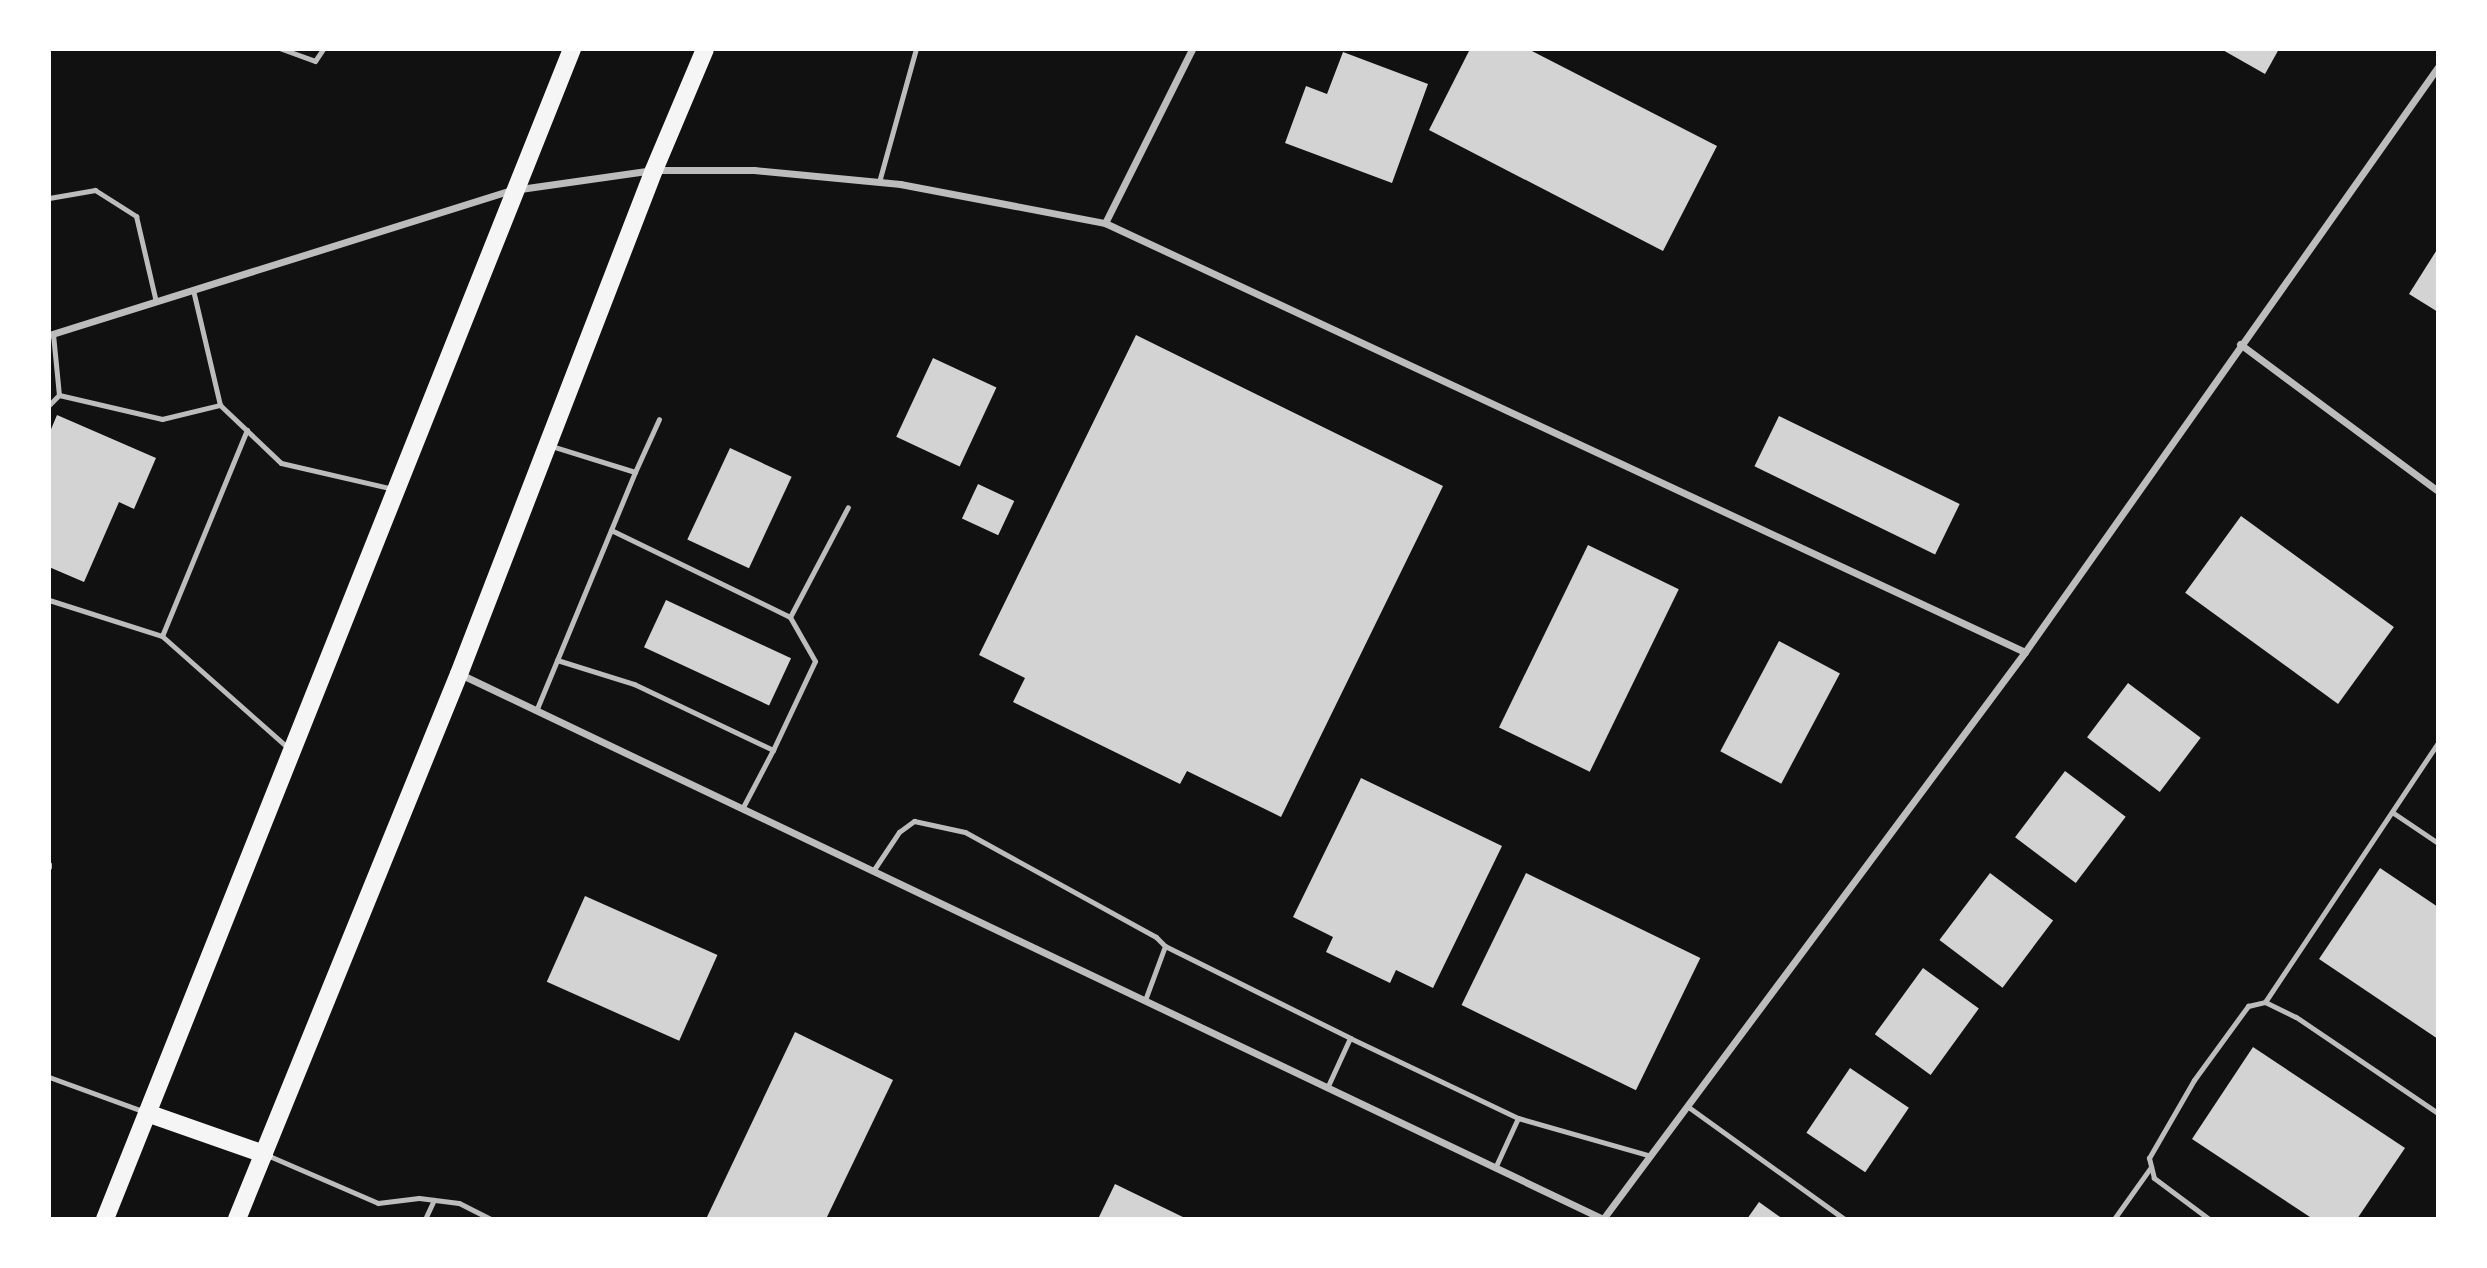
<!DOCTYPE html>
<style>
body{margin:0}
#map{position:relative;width:2487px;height:1268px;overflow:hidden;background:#111;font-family:Raleway,sans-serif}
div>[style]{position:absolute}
.building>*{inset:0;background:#d3d3d3;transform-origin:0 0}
.service>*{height:5px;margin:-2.5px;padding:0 2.5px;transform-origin:2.5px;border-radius:2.5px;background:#bcbcbc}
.minor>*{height:7px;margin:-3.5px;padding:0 3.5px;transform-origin:3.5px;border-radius:3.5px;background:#bcbcbc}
.primary>*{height:18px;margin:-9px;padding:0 9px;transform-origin:9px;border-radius:9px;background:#f5f5f5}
span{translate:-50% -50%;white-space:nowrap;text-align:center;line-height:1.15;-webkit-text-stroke:6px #fff;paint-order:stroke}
.frame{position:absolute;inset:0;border:51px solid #fff;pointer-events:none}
</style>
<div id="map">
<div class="building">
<i style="clip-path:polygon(1470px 49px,1528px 49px,1717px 146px,1663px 251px,1429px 130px)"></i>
<i style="clip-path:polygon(2221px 49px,2279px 49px,2265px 74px)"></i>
<i style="clip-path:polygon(1343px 52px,1428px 84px,1392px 183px,1285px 143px,1306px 86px,1327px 94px)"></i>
<i style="clip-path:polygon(2438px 248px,2438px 312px,2409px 294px)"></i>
<i style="clip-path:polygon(1136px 335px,1443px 486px,1281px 817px,1187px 771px,1180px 784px,1013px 702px,1025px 678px,979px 655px)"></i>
<i style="left:933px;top:358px;width:70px;height:87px;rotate:25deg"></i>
<i style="clip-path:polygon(57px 415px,156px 458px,134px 509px,119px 502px,84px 582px,49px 567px,49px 434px)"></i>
<i style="left:1779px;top:416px;width:201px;height:56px;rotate:26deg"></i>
<i style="left:730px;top:448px;width:68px;height:101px;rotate:25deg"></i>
<i style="left:978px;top:484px;width:40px;height:38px;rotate:25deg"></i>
<i style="left:2241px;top:516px;width:189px;height:95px;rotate:36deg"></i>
<i style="left:1588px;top:545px;width:101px;height:203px;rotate:26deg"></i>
<i style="left:666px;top:600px;width:138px;height:52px;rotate:25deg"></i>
<i style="left:1779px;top:641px;width:69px;height:125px;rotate:28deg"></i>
<i style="left:2128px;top:683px;width:91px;height:68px;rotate:37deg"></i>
<i style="left:2065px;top:771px;width:76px;height:83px;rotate:37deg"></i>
<i style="clip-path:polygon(1361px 778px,1502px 846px,1433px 988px,1396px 970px,1390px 983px,1326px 952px,1333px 937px,1293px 917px)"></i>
<i style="clip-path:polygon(2380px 868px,2438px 907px,2438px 1039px,2319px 959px)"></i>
<i style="left:1526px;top:873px;width:194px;height:147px;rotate:26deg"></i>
<i style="left:1990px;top:873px;width:79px;height:84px;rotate:37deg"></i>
<i style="left:585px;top:896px;width:145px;height:94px;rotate:24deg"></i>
<i style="left:1923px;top:968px;width:69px;height:82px;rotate:36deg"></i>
<i style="clip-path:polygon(795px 1032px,893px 1080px,826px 1219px,706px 1219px)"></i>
<i style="clip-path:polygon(2253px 1047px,2405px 1148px,2357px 1219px,2313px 1219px,2192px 1139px)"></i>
<i style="left:1850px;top:1068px;width:71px;height:78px;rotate:34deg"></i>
<i style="clip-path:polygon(1115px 1184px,1187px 1219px,1098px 1219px)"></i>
<i style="clip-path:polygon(1759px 1202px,1783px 1219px,1747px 1219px)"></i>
</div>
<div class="service">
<i style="left:282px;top:49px;width:35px;rotate:20deg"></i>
<i style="left:315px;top:61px;width:14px;rotate:-56deg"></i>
<i style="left:879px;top:182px;width:138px;rotate:-74.5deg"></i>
<i style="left:49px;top:198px;width:47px;rotate:-9.9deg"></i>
<i style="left:95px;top:190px;width:49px;rotate:32.4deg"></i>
<i style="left:136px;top:216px;width:88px;rotate:76.9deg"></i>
<i style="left:53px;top:334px;width:61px;rotate:84.4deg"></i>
<i style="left:59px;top:395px;width:106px;rotate:13.1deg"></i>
<i style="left:162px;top:419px;width:60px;rotate:-13.6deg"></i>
<i style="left:220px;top:405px;width:118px;rotate:-103.2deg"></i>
<i style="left:49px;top:405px;width:14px;rotate:-45deg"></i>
<i style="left:220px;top:405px;width:84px;rotate:43.6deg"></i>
<i style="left:281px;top:463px;width:116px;rotate:13deg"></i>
<i style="left:635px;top:472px;width:58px;rotate:-65.6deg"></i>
<i style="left:611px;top:530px;width:199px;rotate:25.9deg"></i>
<i style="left:790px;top:617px;width:124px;rotate:-62.2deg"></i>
<i style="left:49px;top:600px;width:119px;rotate:17.7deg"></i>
<i style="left:162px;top:636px;width:169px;rotate:41.6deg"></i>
<i style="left:162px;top:636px;width:223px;rotate:-67.6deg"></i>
<i style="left:557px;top:660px;width:81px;rotate:17.3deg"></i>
<i style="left:634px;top:684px;width:154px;rotate:25.4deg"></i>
<i style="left:773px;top:750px;width:98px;rotate:-64.7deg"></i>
<i style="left:815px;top:661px;width:51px;rotate:-119.6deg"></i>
<i style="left:536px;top:711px;width:259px;rotate:-67.5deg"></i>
<i style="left:635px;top:472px;width:88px;rotate:-162.8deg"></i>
<i style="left:742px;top:809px;width:67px;rotate:-62.3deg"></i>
<i style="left:2392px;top:812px;width:55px;rotate:34deg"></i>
<i style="left:49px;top:864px;width:3px;rotate:90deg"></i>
<i style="left:873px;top:871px;width:47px;rotate:-56.3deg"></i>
<i style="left:899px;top:832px;width:19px;rotate:-36deg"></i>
<i style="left:914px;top:821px;width:52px;rotate:12.2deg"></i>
<i style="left:965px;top:832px;width:218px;rotate:28.8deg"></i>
<i style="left:1156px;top:937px;width:13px;rotate:45deg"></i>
<i style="left:1165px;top:946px;width:58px;rotate:110.3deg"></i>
<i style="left:1165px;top:946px;width:207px;rotate:26.4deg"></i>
<i style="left:1350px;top:1038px;width:55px;rotate:114.7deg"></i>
<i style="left:2265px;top:1002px;width:311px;rotate:-56.3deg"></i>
<i style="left:1350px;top:1038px;width:186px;rotate:25.5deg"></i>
<i style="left:1518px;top:1118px;width:55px;rotate:114.7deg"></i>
<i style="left:49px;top:1077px;width:102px;rotate:20deg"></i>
<i style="left:1687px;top:1106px;width:193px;rotate:35.7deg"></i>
<i style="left:1518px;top:1118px;width:138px;rotate:15.9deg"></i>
<i style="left:267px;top:1155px;width:121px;rotate:23.4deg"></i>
<i style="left:378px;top:1203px;width:41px;rotate:-7deg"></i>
<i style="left:419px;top:1198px;width:40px;rotate:7.1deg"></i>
<i style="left:459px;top:1203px;width:36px;rotate:27deg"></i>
<i style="left:425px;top:1219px;width:21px;rotate:-65deg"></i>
<i style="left:2114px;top:1219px;width:64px;rotate:-54.6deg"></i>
<i style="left:2209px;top:1219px;width:69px;rotate:-143.3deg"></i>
<i style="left:2154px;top:1178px;width:21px;rotate:-104deg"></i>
<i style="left:2149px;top:1158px;width:90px;rotate:-60deg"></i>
<i style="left:2194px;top:1080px;width:92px;rotate:-53.9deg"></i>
<i style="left:2248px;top:1006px;width:17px;rotate:-13deg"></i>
<i style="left:2265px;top:1002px;width:34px;rotate:26deg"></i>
<i style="left:2296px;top:1017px;width:171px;rotate:34.1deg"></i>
</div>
<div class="minor">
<i style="left:1105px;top:223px;width:195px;rotate:-63.4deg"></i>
<i style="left:49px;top:335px;width:486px;rotate:-17.4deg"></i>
<i style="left:513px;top:190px;width:142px;rotate:-8.1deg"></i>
<i style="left:654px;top:170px;width:100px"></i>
<i style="left:754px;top:170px;width:147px;rotate:5.5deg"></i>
<i style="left:900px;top:184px;width:209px;rotate:10.8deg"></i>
<i style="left:1105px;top:223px;width:1015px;rotate:25deg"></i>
<i style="left:2240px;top:344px;width:247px;rotate:36.6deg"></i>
<i style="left:460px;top:674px;width:1266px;rotate:25.49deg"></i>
<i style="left:1603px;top:1219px;width:707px;rotate:-53.34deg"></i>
<i style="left:2025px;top:652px;width:716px;rotate:-54.78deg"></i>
</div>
<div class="primary">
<i style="left:147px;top:1113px;width:124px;rotate:19.3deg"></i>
<i style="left:105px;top:1219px;width:1260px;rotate:-68.24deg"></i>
<i style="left:237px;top:1219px;width:588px;rotate:-67.84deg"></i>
<i style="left:459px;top:674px;width:540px;rotate:-68.85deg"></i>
<i style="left:654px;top:170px;width:131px;rotate:-67.1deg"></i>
</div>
<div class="frame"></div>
</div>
